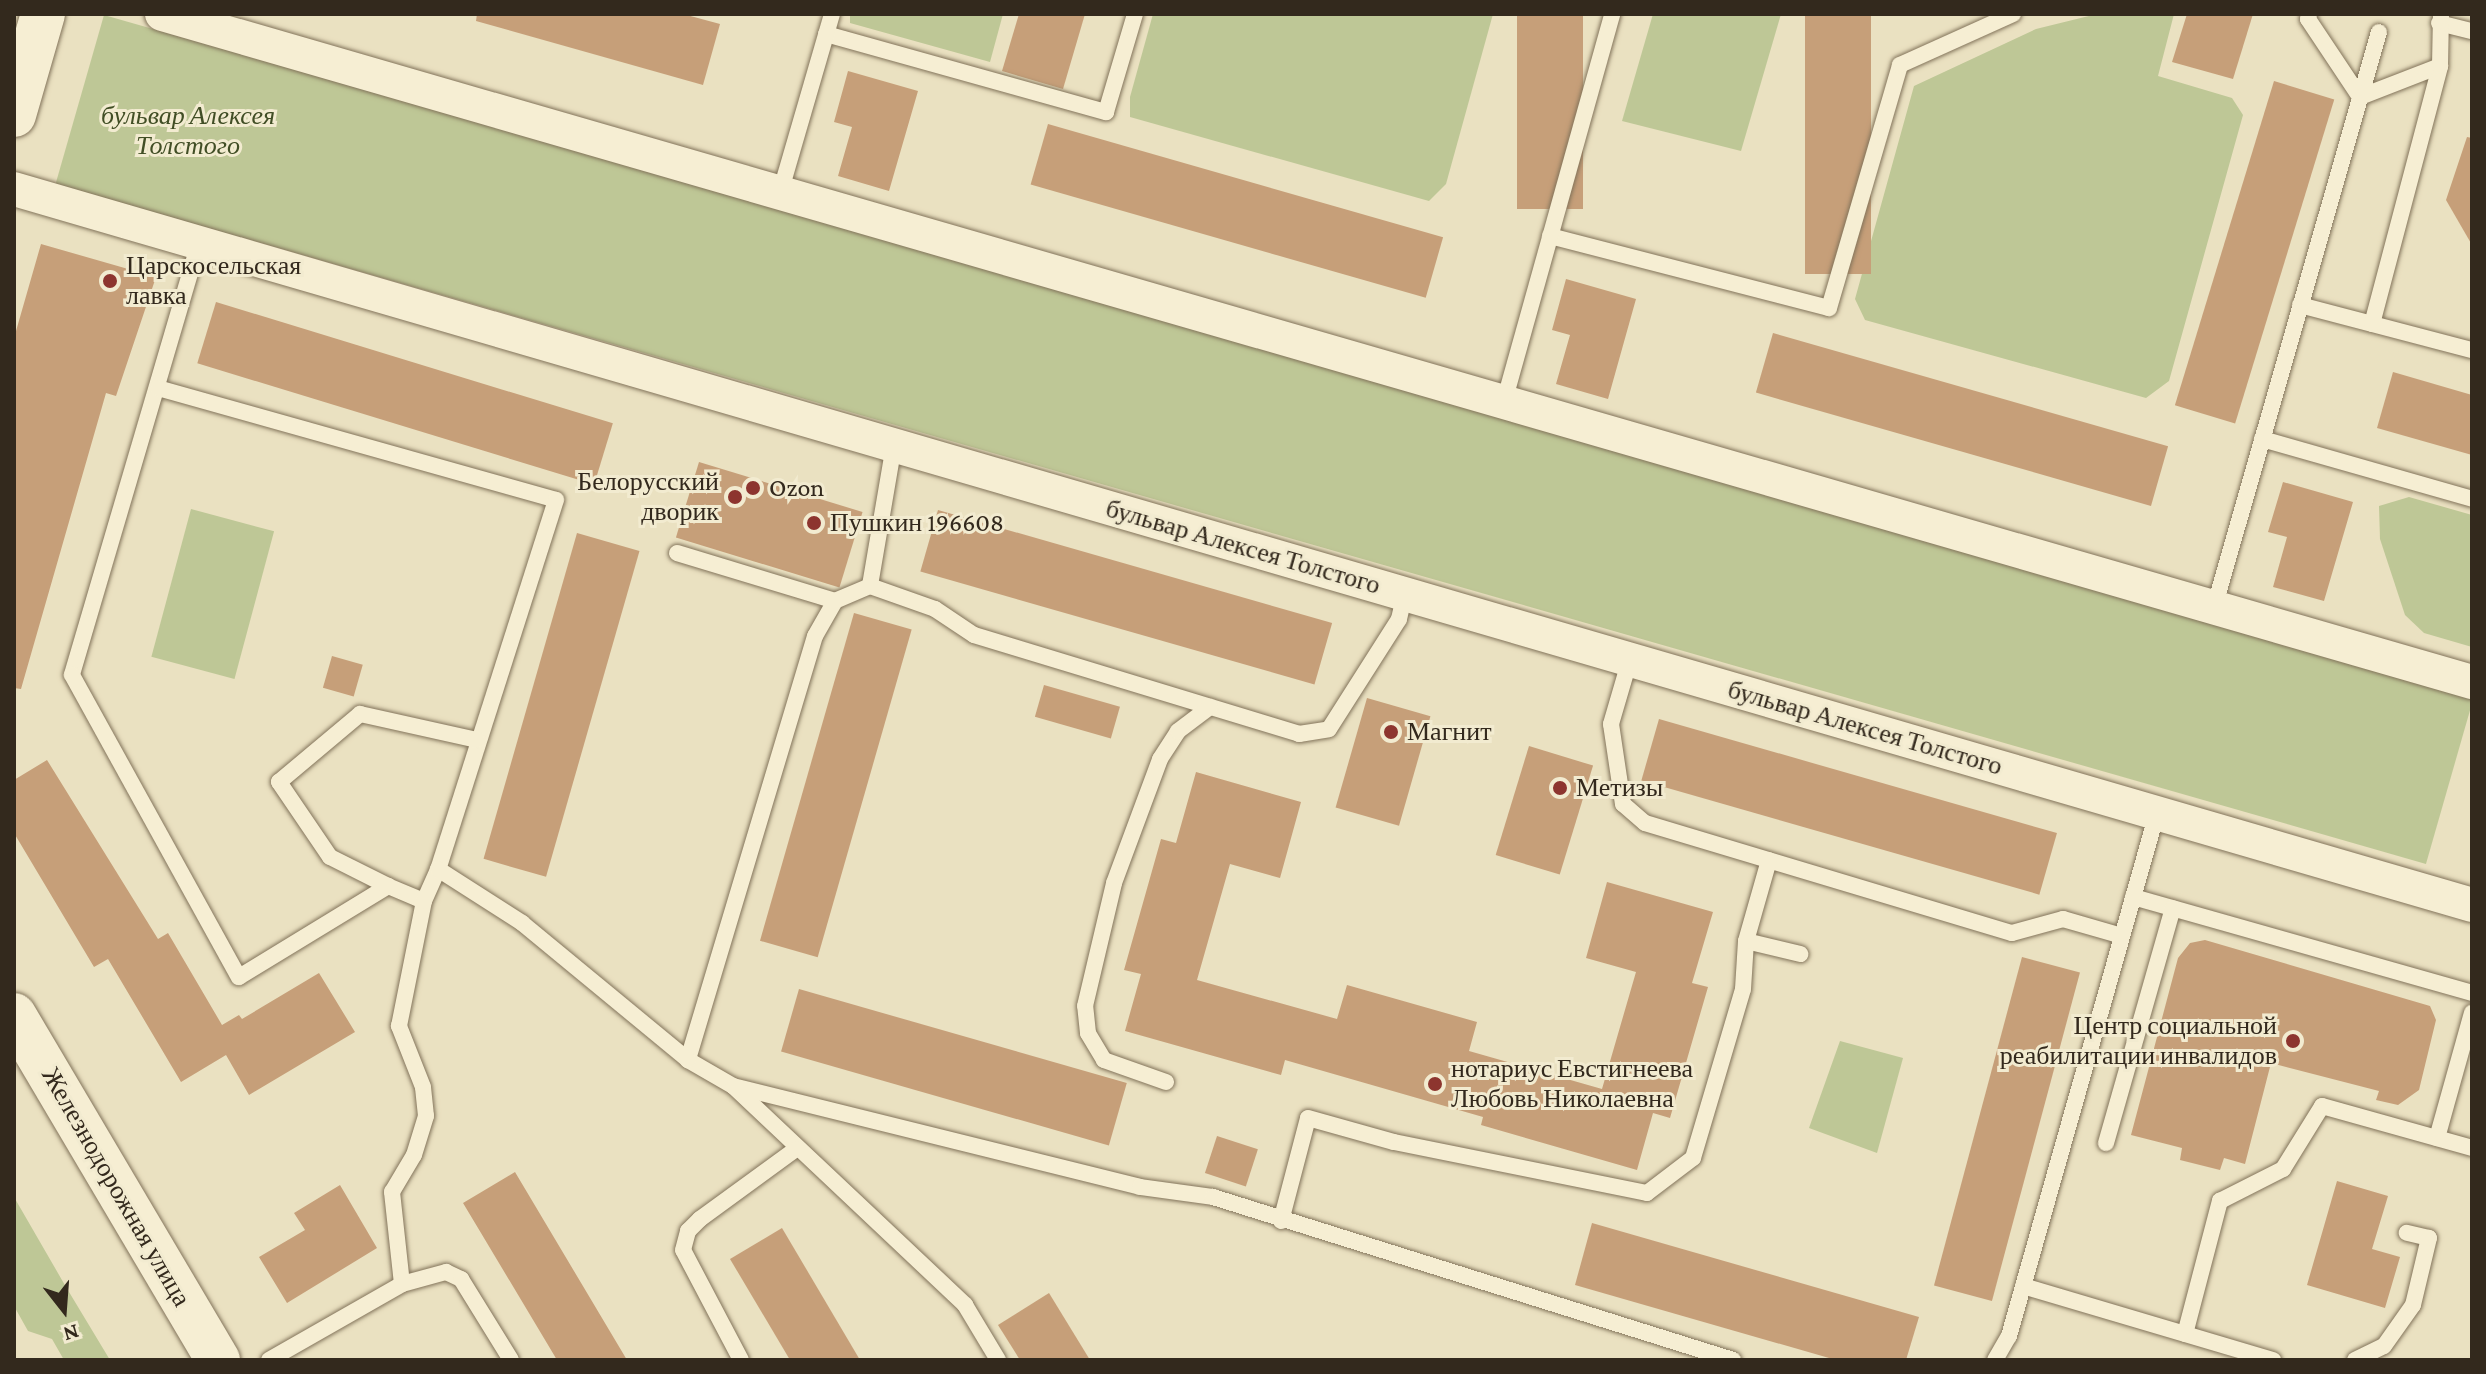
<!DOCTYPE html>
<meta charset="utf-8">
<style>
body{margin:0}
#map{position:relative;width:2486px;height:1374px;overflow:hidden;background:#eae1c1;font-family:"Crimson Pro",serif}
div>[style]{position:absolute}
.green>*{inset:0;background:#bec796;transform-origin:0 0}
.building>*{inset:0;background:#c69f79;transform-origin:0 0}
.roads{filter:drop-shadow(0 0 2px #82735a) drop-shadow(0 0 2px #82735a)}
.lane>*{height:16px;margin:-8px;padding:0 8px;transform-origin:8px;border-radius:8px;background:#f6eed3}
.street>*{height:34px;margin:-17px;padding:0 17px;transform-origin:17px;border-radius:17px;background:#f6eed3}
.secondary>*{height:44px;margin:-22px;padding:0 22px;transform-origin:22px;border-radius:22px;background:#f6eed3}
.dots>*{width:22px;height:22px;translate:-50% -50%;box-sizing:border-box;border:4px solid #f2ebd0;border-radius:50%}
span{translate:-50% -50%;white-space:nowrap;text-align:center;line-height:1.15;-webkit-text-stroke:6px #f2ebd0;paint-order:stroke}
.park-label{font-size:26px;color:#414e25;font-style:italic}
.poi-label{font-size:26px;color:#33291d}
.left{translate:0 -50%;text-align:left}
.right{translate:-100% -50%;text-align:right}
.street-label{font-size:26px;color:#33291d}
.frame{position:absolute;inset:0;border:16px solid #33291d;pointer-events:none}
.north{position:absolute;left:24px;top:1270px;width:80px;height:80px;-webkit-text-stroke:6px #f2ebd0;paint-order:stroke;rotate:163deg;font-size:22px;font-weight:700;line-height:32px;text-align:center;color:#33291d}
.north::after{content:'';display:block;margin:auto;width:28px;height:36px;background:#33291d;clip-path:polygon(50% 0,100% 100%,50% 72%,0 100%)}
</style>
<div id="map">
<div class="green">
<i style="clip-path:polygon(850px 14px,1003px 14px,990px 62px,850px 23px)"></i>
<i style="clip-path:polygon(1153px 14px,1493px 14px,1446px 184px,1429px 201px,1130px 117px,1130px 97px)"></i>
<i style="clip-path:polygon(1653px 14px,1781px 14px,1741px 151px,1622px 121px)"></i>
<i style="clip-path:polygon(2097px 14px,2174px 14px,2158px 76px,2232px 98px,2243px 115px,2169px 381px,2146px 398px,1865px 320px,1855px 299px,1914px 86px,2036px 29px)"></i>
<i style="left:104px;top:15px;width:2466px;height:176px;rotate:16deg"></i>
<i style="clip-path:polygon(2409px 497px,2472px 515px,2472px 647px,2424px 633px,2405px 615px,2380px 539px,2379px 506px)"></i>
<i style="left:191px;top:509px;width:86px;height:153px;rotate:15deg"></i>
<i style="clip-path:polygon(1840px 1041px,1903px 1058px,1877px 1153px,1809px 1128px)"></i>
<i style="clip-path:polygon(14px 1197px,66px 1287px,110px 1360px,64px 1360px,52px 1339px,28px 1331px,14px 1306px)"></i>
</div>
<div class="building">
<i style="clip-path:polygon(477px 14px,683px 14px,720px 24px,703px 85px,476px 21px)"></i>
<i style="clip-path:polygon(1019px 14px,1085px 14px,1063px 89px,1002px 71px)"></i>
<i style="left:1517px;top:14px;width:66px;height:195px"></i>
<i style="left:1805px;top:14px;width:66px;height:260px"></i>
<i style="clip-path:polygon(2187px 14px,2253px 14px,2233px 79px,2172px 62px)"></i>
<i style="clip-path:polygon(848px 71px,918px 91px,889px 191px,838px 176px,852px 127px,834px 122px)"></i>
<i style="left:2274px;top:81px;width:63px;height:339px;rotate:17deg"></i>
<i style="left:1048px;top:124px;width:411px;height:63px;rotate:16deg"></i>
<i style="clip-path:polygon(2467px 137px,2472px 138px,2472px 245px,2446px 200px)"></i>
<i style="clip-path:polygon(41px 244px,156px 277px,116px 396px,106px 393px,21px 689px,14px 688px,14px 338px)"></i>
<i style="clip-path:polygon(1566px 279px,1636px 299px,1608px 399px,1556px 384px,1570px 335px,1552px 330px)"></i>
<i style="left:216px;top:302px;width:415px;height:64px;rotate:17deg"></i>
<i style="left:1773px;top:333px;width:411px;height:62px;rotate:16deg"></i>
<i style="clip-path:polygon(2393px 372px,2472px 395px,2472px 455px,2377px 428px)"></i>
<i style="left:699px;top:462px;width:171px;height:79px;rotate:17deg"></i>
<i style="clip-path:polygon(2283px 482px,2353px 502px,2324px 601px,2273px 587px,2287px 537px,2268px 532px)"></i>
<i style="left:938px;top:510px;width:410px;height:64px;rotate:16deg"></i>
<i style="left:577px;top:533px;width:65px;height:339px;rotate:16deg"></i>
<i style="left:854px;top:613px;width:60px;height:341px;rotate:16deg"></i>
<i style="left:332px;top:656px;width:32px;height:33px;rotate:16deg"></i>
<i style="left:1044px;top:685px;width:79px;height:33px;rotate:16deg"></i>
<i style="left:1367px;top:698px;width:66px;height:114px;rotate:16deg"></i>
<i style="left:1659px;top:719px;width:414px;height:64px;rotate:16deg"></i>
<i style="left:1529px;top:746px;width:67px;height:114px;rotate:17deg"></i>
<i style="clip-path:polygon(47px 760px,158px 939px,168px 933px,222px 1025px,239px 1015px,242px 1019px,319px 973px,355px 1032px,249px 1095px,226px 1055px,181px 1082px,108px 959px,94px 967px,14px 833px,14px 780px)"></i>
<i style="clip-path:polygon(1196px 772px,1301px 802px,1280px 878px,1230px 864px,1197px 980px,1337px 1019px,1347px 985px,1477px 1022px,1469px 1051px,1602px 1089px,1636px 972px,1586px 958px,1607px 882px,1713px 912px,1692px 983px,1708px 987px,1670px 1118px,1653px 1113px,1637px 1170px,1481px 1125px,1483px 1117px,1285px 1060px,1281px 1075px,1125px 1031px,1141px 974px,1124px 970px,1161px 839px,1176px 843px)"></i>
<i style="clip-path:polygon(2205px 940px,2430px 1006px,2436px 1020px,2419px 1090px,2398px 1105px,2376px 1100px,2379px 1091px,2271px 1063px,2245px 1164px,2224px 1158px,2220px 1170px,2180px 1160px,2182px 1148px,2131px 1135px,2178px 958px,2190px 943px)"></i>
<i style="left:2022px;top:957px;width:60px;height:340px;rotate:15deg"></i>
<i style="left:799px;top:989px;width:341px;height:65px;rotate:16deg"></i>
<i style="left:1217px;top:1136px;width:43px;height:39px;rotate:18deg"></i>
<i style="clip-path:polygon(515px 1172px,627px 1360px,557px 1360px,481px 1233px,463px 1203px)"></i>
<i style="clip-path:polygon(2337px 1181px,2388px 1196px,2372px 1249px,2400px 1257px,2385px 1308px,2307px 1285px)"></i>
<i style="clip-path:polygon(340px 1185px,377px 1248px,287px 1303px,259px 1257px,305px 1230px,294px 1213px)"></i>
<i style="clip-path:polygon(1592px 1223px,1919px 1317px,1906px 1360px,1836px 1360px,1575px 1285px)"></i>
<i style="clip-path:polygon(782px 1228px,860px 1360px,790px 1360px,730px 1259px)"></i>
<i style="clip-path:polygon(1049px 1293px,1090px 1360px,1020px 1360px,998px 1325px)"></i>
</div>
<div class="roads">
<div class="lane">
<i style="left:2309px;top:14px;width:5px;rotate:101deg"></i>
<i style="left:2308px;top:19px;width:94px;rotate:56.3deg"></i>
<i style="left:2360px;top:97px;width:86px;rotate:-21.2deg"></i>
<i style="left:2439px;top:23px;width:34px;rotate:14deg"></i>
<i style="left:826px;top:34px;width:291px;rotate:15.6deg"></i>
<i style="left:1106px;top:112px;width:102px;rotate:-73.5deg"></i>
<i style="left:780px;top:193px;width:186px;rotate:-73.8deg"></i>
<i style="left:1550px;top:236px;width:288px;rotate:14.5deg"></i>
<i style="left:1829px;top:308px;width:253px;rotate:-73.7deg"></i>
<i style="left:1900px;top:65px;width:124px;rotate:-24.3deg"></i>
<i style="left:199px;top:243px;width:450px;rotate:106.4deg"></i>
<i style="left:72px;top:675px;width:345px;rotate:61.1deg"></i>
<i style="left:239px;top:977px;width:175px;rotate:-31.4deg"></i>
<i style="left:388px;top:886px;width:39px;rotate:23deg"></i>
<i style="left:2300px;top:305px;width:178px;rotate:14.7deg"></i>
<i style="left:2372px;top:324px;width:267px;rotate:-75.2deg"></i>
<i style="left:2440px;top:66px;width:52px;rotate:-88.9deg"></i>
<i style="left:158px;top:388px;width:413px;rotate:15.7deg"></i>
<i style="left:556px;top:500px;width:387px;rotate:107.7deg"></i>
<i style="left:1504px;top:402px;width:403px;rotate:-74.4deg"></i>
<i style="left:2262px;top:439px;width:218px;rotate:15.9deg"></i>
<i style="left:894px;top:445px;width:143px;rotate:99.7deg"></i>
<i style="left:870px;top:586px;width:38px;rotate:157deg"></i>
<i style="left:835px;top:601px;width:40px;rotate:119.7deg"></i>
<i style="left:815px;top:636px;width:443px;rotate:106.7deg"></i>
<i style="left:688px;top:1060px;width:52px;rotate:30deg"></i>
<i style="left:733px;top:1086px;width:419px;rotate:13.9deg"></i>
<i style="left:1140px;top:1187px;width:74px;rotate:7.8deg"></i>
<i style="left:1213px;top:1197px;width:545px;rotate:17.4deg"></i>
<i style="left:677px;top:553px;width:165px;rotate:16.9deg"></i>
<i style="left:870px;top:586px;width:69px;rotate:19.5deg"></i>
<i style="left:935px;top:609px;width:47px;rotate:33.7deg"></i>
<i style="left:974px;top:635px;width:340px;rotate:16.9deg"></i>
<i style="left:1299px;top:734px;width:30px;rotate:-9deg"></i>
<i style="left:1329px;top:729px;width:130px;rotate:-57.5deg"></i>
<i style="left:1399px;top:619px;width:26px;rotate:-77deg"></i>
<i style="left:2214px;top:608px;width:599px;rotate:-74.02deg"></i>
<i style="left:1630px;top:659px;width:68px;rotate:106.3deg"></i>
<i style="left:1611px;top:724px;width:81px;rotate:81.5deg"></i>
<i style="left:1623px;top:804px;width:29px;rotate:41deg"></i>
<i style="left:1645px;top:823px;width:383px;rotate:16.7deg"></i>
<i style="left:2012px;top:933px;width:53px;rotate:-15.4deg"></i>
<i style="left:2063px;top:919px;width:61px;rotate:16.1deg"></i>
<i style="left:388px;top:886px;width:65px;rotate:-153.4deg"></i>
<i style="left:330px;top:857px;width:91px;rotate:-124.2deg"></i>
<i style="left:279px;top:782px;width:106px;rotate:-40deg"></i>
<i style="left:360px;top:714px;width:120px;rotate:12.5deg"></i>
<i style="left:2133px;top:897px;width:352px;rotate:15.8deg"></i>
<i style="left:1746px;top:941px;width:56px;rotate:13.5deg"></i>
<i style="left:1166px;top:1082px;width:66px;rotate:-160.5deg"></i>
<i style="left:1104px;top:1060px;width:31px;rotate:-121deg"></i>
<i style="left:1088px;top:1033px;width:27px;rotate:-96deg"></i>
<i style="left:1085px;top:1006px;width:126px;rotate:-76.7deg"></i>
<i style="left:1114px;top:883px;width:132px;rotate:-69.6deg"></i>
<i style="left:1160px;top:759px;width:33px;rotate:-57deg"></i>
<i style="left:1178px;top:731px;width:40px;rotate:-37deg"></i>
<i style="left:734px;top:1087px;width:318px;rotate:43.3deg"></i>
<i style="left:965px;top:1305px;width:64px;rotate:59deg"></i>
<i style="left:2437px;top:1138px;width:130px;rotate:-74.4deg"></i>
<i style="left:2106px;top:1143px;width:244px;rotate:-74.1deg"></i>
<i style="left:1281px;top:1221px;width:106px;rotate:-75.3deg"></i>
<i style="left:1308px;top:1118px;width:89px;rotate:15.6deg"></i>
<i style="left:1394px;top:1142px;width:258px;rotate:11.4deg"></i>
<i style="left:1647px;top:1193px;width:58px;rotate:-37.3deg"></i>
<i style="left:1693px;top:1158px;width:176px;rotate:-73.5deg"></i>
<i style="left:1743px;top:989px;width:48px;rotate:-86.4deg"></i>
<i style="left:1746px;top:941px;width:84px;rotate:-74.1deg"></i>
<i style="left:402px;top:1284px;width:93px;rotate:-96.2deg"></i>
<i style="left:392px;top:1192px;width:43px;rotate:-59.3deg"></i>
<i style="left:414px;top:1155px;width:41px;rotate:-72.9deg"></i>
<i style="left:426px;top:1116px;width:29px;rotate:-96deg"></i>
<i style="left:423px;top:1087px;width:66px;rotate:-111.5deg"></i>
<i style="left:399px;top:1026px;width:127px;rotate:-78.7deg"></i>
<i style="left:424px;top:901px;width:35px;rotate:-66deg"></i>
<i style="left:438px;top:869px;width:100px;rotate:32.7deg"></i>
<i style="left:522px;top:923px;width:215px;rotate:39.5deg"></i>
<i style="left:2023px;top:1286px;width:261px;rotate:16.5deg"></i>
<i style="left:2185px;top:1334px;width:138px;rotate:-75.3deg"></i>
<i style="left:2220px;top:1201px;width:71px;rotate:-26.9deg"></i>
<i style="left:2283px;top:1169px;width:74px;rotate:-58.2deg"></i>
<i style="left:2322px;top:1106px;width:156px;rotate:15.6deg"></i>
<i style="left:269px;top:1360px;width:153px;rotate:-29.7deg"></i>
<i style="left:402px;top:1284px;width:46px;rotate:-15.3deg"></i>
<i style="left:446px;top:1272px;width:17px;rotate:25deg"></i>
<i style="left:461px;top:1279px;width:95px;rotate:58.3deg"></i>
<i style="left:741px;top:1360px;width:124px;rotate:-117.8deg"></i>
<i style="left:683px;top:1250px;width:20px;rotate:-75deg"></i>
<i style="left:688px;top:1231px;width:17px;rotate:-45deg"></i>
<i style="left:700px;top:1219px;width:119px;rotate:-36.1deg"></i>
<i style="left:1995px;top:1360px;width:28px;rotate:-60deg"></i>
<i style="left:2009px;top:1336px;width:544px;rotate:-74.2deg"></i>
<i style="left:2355px;top:1360px;width:32px;rotate:-26deg"></i>
<i style="left:2384px;top:1346px;width:50px;rotate:-54.7deg"></i>
<i style="left:2413px;top:1305px;width:69px;rotate:-76.6deg"></i>
<i style="left:2429px;top:1238px;width:23px;rotate:-167deg"></i>
</div>
<div class="street">
<i style="left:162px;top:14px;width:2405px;rotate:16.13deg"></i>
<i style="left:14px;top:189px;width:2560px;rotate:16.24deg"></i>
</div>
<div class="secondary">
<i style="left:14px;top:115px;width:105px;rotate:-74deg"></i>
<i style="left:14px;top:1015px;width:401px;rotate:59.4deg"></i>
</div>
</div>
<div class="dots">
<i style="left:110px;top:281px;background:#8d352f"></i>
<i style="left:753px;top:488px;background:#8d352f"></i>
<i style="left:735px;top:497px;background:#8d352f"></i>
<i style="left:814px;top:523px;background:#8d352f"></i>
<i style="left:1391px;top:732px;background:#8d352f"></i>
<i style="left:1560px;top:788px;background:#8d352f"></i>
<i style="left:2293px;top:1041px;background:#8d352f"></i>
<i style="left:1435px;top:1084px;background:#8d352f"></i>
</div>
<div class="park-label">
<span style="left:188px;top:131px">бульвар Алексея<br>Толстого</span>
</div>
<div class="poi-label">
<span class="left" style="left:126px;top:281px">Царскосельская<br>лавка</span>
<span class="right" style="left:719px;top:497px">Белорусский<br>дворик</span>
<span class="left" style="left:769px;top:488px">Ozon</span>
<span class="left" style="left:830px;top:523px">Пушкин 196608</span>
<span class="left" style="left:1407px;top:732px">Магнит</span>
<span class="left" style="left:1576px;top:788px">Метизы</span>
<span class="right" style="left:2277px;top:1041px">Центр социальной<br>реабилитации инвалидов</span>
<span class="left" style="left:1451px;top:1084px">нотариус Евстигнеева<br>Любовь Николаевна</span>
</div>
<div class="street-label">
<span style="left:1243px;top:547px;rotate:16deg">бульвар Алексея Толстого</span>
<span style="left:1865px;top:728px;rotate:16deg">бульвар Алексея Толстого</span>
<span style="left:116px;top:1187px;rotate:60deg">Железнодорожная улица</span>
</div>
<div class="frame"></div>
<div class="north">N</div>
</div>
